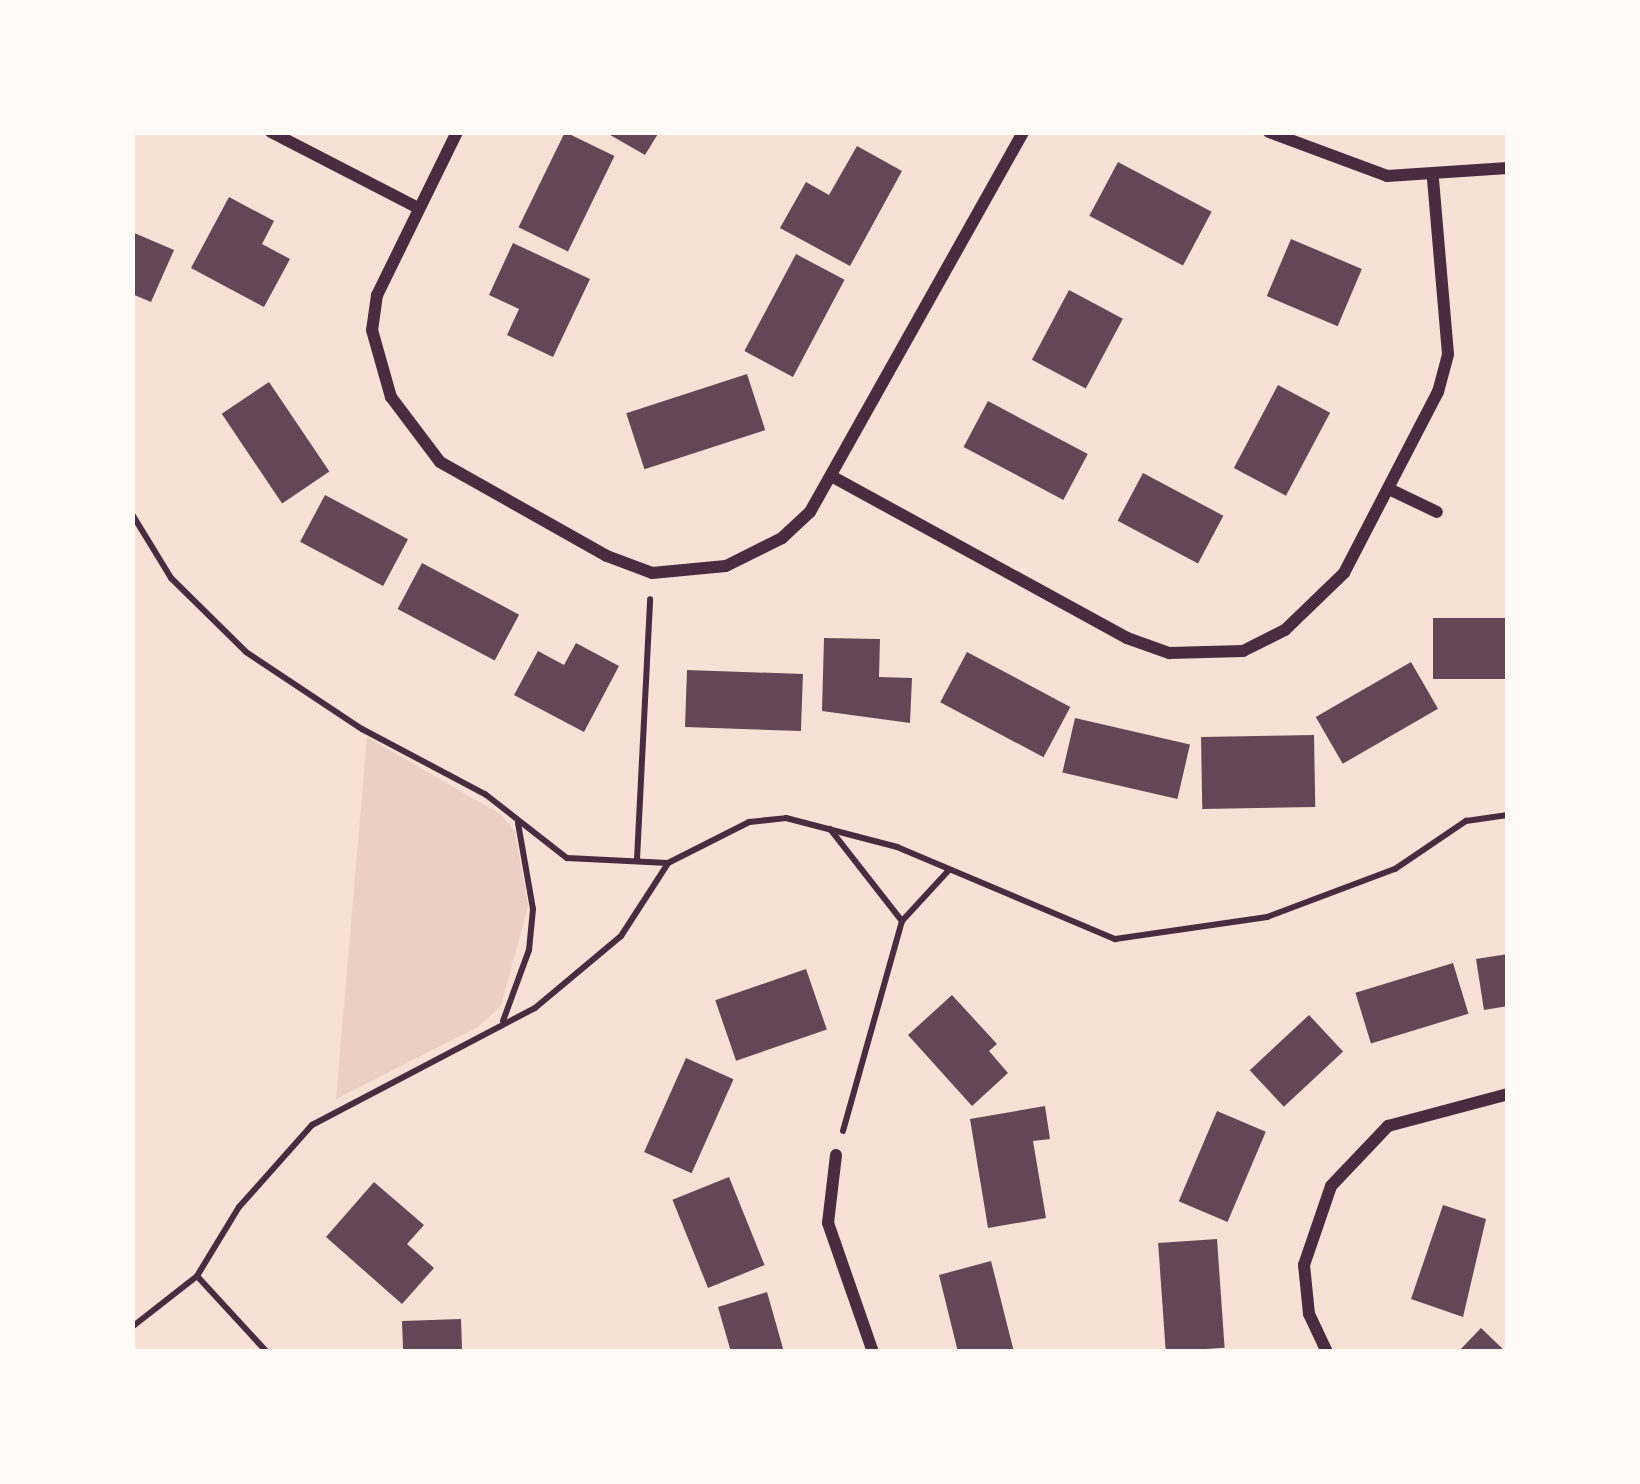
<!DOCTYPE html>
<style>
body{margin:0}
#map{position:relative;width:1640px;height:1484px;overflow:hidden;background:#f7e1d7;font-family:Mulish,sans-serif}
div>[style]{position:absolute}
.green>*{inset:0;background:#ebcfc5}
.building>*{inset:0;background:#644757;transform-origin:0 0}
.path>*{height:6px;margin:-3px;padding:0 3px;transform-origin:3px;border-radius:3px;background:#4a2c40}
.minor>*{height:12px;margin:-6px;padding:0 6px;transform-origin:6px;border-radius:6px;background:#4a2c40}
span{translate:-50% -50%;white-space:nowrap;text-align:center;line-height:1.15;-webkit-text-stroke:9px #fffaf5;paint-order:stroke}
.frame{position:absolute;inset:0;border:135px solid #fffaf5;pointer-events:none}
</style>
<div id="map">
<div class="green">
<i style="clip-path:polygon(367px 737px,502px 815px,515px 832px,528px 906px,501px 1006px,478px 1027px,336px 1099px)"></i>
</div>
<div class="building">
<i style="left:565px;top:132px;width:55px;height:106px;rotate:26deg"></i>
<i style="clip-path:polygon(605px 132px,659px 132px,645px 155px)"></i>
<i style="clip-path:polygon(857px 146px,902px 171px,850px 266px,780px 228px,806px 182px,829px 195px)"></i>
<i style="left:1118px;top:162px;width:106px;height:61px;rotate:28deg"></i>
<i style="clip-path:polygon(229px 197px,274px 221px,262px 244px,290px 259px,264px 307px,191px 268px)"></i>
<i style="clip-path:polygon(132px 232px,174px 250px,151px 302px,132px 294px)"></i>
<i style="left:1291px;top:239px;width:77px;height:62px;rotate:23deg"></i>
<i style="clip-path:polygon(513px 243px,590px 279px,553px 357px,507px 335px,519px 309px,489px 295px)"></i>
<i style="left:796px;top:254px;width:55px;height:110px;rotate:28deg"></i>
<i style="left:1069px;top:290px;width:61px;height:79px;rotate:28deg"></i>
<i style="left:747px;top:374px;width:59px;height:127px;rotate:72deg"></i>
<i style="left:269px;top:382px;width:108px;height:57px;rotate:56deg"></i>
<i style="left:1278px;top:385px;width:59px;height:94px;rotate:28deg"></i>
<i style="left:988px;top:401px;width:113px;height:52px;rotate:28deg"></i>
<i style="left:1143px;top:473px;width:91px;height:54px;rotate:28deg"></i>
<i style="left:325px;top:495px;width:94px;height:53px;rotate:28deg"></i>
<i style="left:422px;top:563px;width:110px;height:52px;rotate:28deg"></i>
<i style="left:1508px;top:618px;width:61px;height:75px;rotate:90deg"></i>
<i style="clip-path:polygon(824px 638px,880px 639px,879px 677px,912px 678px,910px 723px,822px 711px)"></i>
<i style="clip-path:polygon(576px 643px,619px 666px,584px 732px,514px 695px,538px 651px,564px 665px)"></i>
<i style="left:967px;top:652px;width:117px;height:57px;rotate:28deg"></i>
<i style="left:1411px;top:662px;width:54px;height:110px;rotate:60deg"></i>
<i style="left:687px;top:670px;width:116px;height:57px;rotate:2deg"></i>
<i style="left:1075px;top:718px;width:118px;height:56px;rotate:13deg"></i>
<i style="left:1314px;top:735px;width:72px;height:113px;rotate:89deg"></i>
<i style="clip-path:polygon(1508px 954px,1508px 1006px,1484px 1010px,1476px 959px)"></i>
<i style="left:1453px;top:963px;width:53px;height:102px;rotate:73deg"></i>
<i style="left:806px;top:969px;width:64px;height:96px;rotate:71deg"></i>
<i style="clip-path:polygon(952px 995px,997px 1044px,989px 1051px,1008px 1073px,972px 1106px,908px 1035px)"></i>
<i style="left:1309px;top:1015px;width:50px;height:81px;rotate:47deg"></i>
<i style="left:686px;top:1058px;width:52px;height:103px;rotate:24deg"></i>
<i style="clip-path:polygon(1045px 1106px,1050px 1139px,1033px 1141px,1046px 1218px,988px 1228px,970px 1119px)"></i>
<i style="left:1217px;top:1111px;width:53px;height:98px;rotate:23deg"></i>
<i style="left:729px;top:1177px;width:95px;height:61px;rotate:68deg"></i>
<i style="clip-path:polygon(374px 1182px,424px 1225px,407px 1244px,434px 1268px,402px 1304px,326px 1237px)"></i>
<i style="clip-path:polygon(1443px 1205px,1486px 1219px,1463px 1317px,1411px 1299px)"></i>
<i style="left:1217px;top:1239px;width:109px;height:59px;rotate:86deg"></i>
<i style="clip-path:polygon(991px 1261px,1014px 1352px,958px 1352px,939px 1275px)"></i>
<i style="clip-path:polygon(767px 1292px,784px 1352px,731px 1352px,718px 1307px)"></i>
<i style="left:461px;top:1319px;width:33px;height:59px;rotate:88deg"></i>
<i style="clip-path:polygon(1481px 1328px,1506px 1352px,1458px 1352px)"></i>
</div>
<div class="path">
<i style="left:132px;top:514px;width:75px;rotate:58.6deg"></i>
<i style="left:171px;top:578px;width:105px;rotate:44.6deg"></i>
<i style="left:246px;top:652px;width:139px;rotate:33.6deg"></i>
<i style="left:362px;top:729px;width:139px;rotate:27.9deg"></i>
<i style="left:485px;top:794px;width:104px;rotate:38deg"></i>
<i style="left:567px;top:858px;width:101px;rotate:2.8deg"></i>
<i style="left:668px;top:863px;width:91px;rotate:-26.8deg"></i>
<i style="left:749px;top:822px;width:37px;rotate:-6deg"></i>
<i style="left:786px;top:818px;width:115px;rotate:14.6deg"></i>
<i style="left:897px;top:847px;width:237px;rotate:22.9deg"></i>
<i style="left:1115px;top:939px;width:154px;rotate:-8.2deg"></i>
<i style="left:1267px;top:917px;width:137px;rotate:-20.6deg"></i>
<i style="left:1395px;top:869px;width:86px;rotate:-34.1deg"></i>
<i style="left:1466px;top:821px;width:42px;rotate:-8.1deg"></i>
<i style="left:830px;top:829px;width:117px;rotate:52deg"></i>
<i style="left:902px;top:921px;width:218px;rotate:105.7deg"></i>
<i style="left:637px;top:859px;width:260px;rotate:-87.1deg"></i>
<i style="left:902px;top:921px;width:67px;rotate:-47.4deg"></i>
<i style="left:503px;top:1021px;width:76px;rotate:-69.9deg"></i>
<i style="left:529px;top:950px;width:41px;rotate:-84.4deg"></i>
<i style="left:533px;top:909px;width:87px;rotate:-99.9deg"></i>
<i style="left:197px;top:1276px;width:103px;rotate:47.4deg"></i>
<i style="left:132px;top:1327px;width:83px;rotate:-38.1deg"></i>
<i style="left:197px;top:1276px;width:81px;rotate:-58.7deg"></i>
<i style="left:239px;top:1207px;width:110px;rotate:-48.3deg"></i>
<i style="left:312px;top:1125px;width:252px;rotate:-27.7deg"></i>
<i style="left:535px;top:1008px;width:112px;rotate:-39.9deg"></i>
<i style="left:621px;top:936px;width:85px;rotate:-57.1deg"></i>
</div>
<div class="minor">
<i style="left:271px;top:132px;width:163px;rotate:27.3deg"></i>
<i style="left:457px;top:132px;width:182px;rotate:116.1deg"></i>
<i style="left:377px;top:295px;width:35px;rotate:98deg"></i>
<i style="left:372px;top:330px;width:70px;rotate:74.2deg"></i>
<i style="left:391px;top:397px;width:81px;rotate:53deg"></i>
<i style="left:440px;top:462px;width:192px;rotate:29.4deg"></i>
<i style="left:607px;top:556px;width:48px;rotate:20.7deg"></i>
<i style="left:652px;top:573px;width:74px;rotate:-5.4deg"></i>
<i style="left:726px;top:566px;width:63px;rotate:-26.6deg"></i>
<i style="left:782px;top:538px;width:38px;rotate:-43deg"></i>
<i style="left:810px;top:512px;width:436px;rotate:-60.7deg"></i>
<i style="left:1269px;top:132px;width:126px;rotate:20.4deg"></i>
<i style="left:1387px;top:176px;width:121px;rotate:-3.8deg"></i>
<i style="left:833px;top:477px;width:335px;rotate:28.7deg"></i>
<i style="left:1127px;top:638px;width:45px;rotate:19.7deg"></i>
<i style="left:1169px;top:653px;width:74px;rotate:-1.5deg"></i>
<i style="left:1243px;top:651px;width:47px;rotate:-26.6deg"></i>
<i style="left:1285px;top:630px;width:82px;rotate:-44deg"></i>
<i style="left:1344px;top:573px;width:204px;rotate:-62.6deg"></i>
<i style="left:1438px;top:392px;width:39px;rotate:-75deg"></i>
<i style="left:1448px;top:354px;width:176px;rotate:-94.9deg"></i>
<i style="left:1389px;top:489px;width:53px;rotate:25.6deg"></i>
<i style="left:836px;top:1155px;width:68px;rotate:96.7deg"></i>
<i style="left:828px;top:1223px;width:137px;rotate:70.8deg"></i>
<i style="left:1327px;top:1352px;width:42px;rotate:-115.3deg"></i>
<i style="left:1309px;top:1314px;width:49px;rotate:-95.8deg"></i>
<i style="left:1304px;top:1265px;width:83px;rotate:-71.1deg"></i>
<i style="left:1331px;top:1186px;width:83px;rotate:-46.5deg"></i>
<i style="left:1388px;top:1126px;width:124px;rotate:-14.9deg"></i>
</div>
<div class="frame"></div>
</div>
